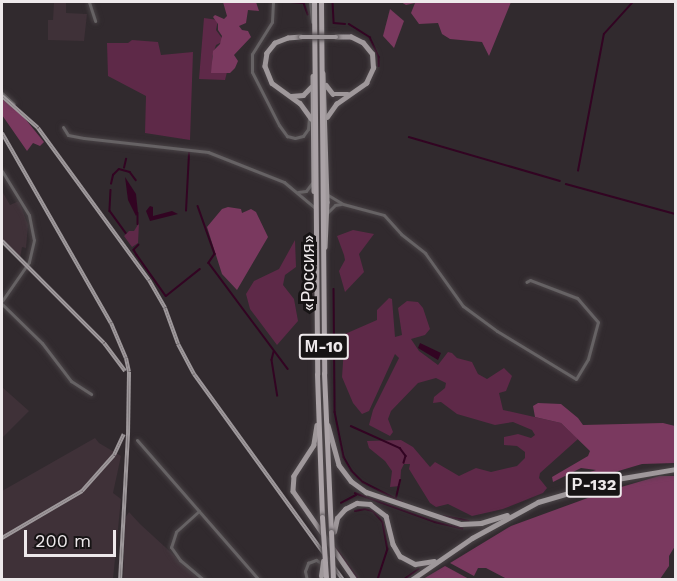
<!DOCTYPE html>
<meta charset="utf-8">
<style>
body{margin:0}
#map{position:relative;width:677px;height:581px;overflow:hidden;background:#312a2e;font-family:"Work Sans",sans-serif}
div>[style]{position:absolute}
.built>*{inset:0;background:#3f3138}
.green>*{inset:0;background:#5e2948}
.forest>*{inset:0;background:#7a395f}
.water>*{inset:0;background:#320422}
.stream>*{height:1.5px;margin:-0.75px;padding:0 0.75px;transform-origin:0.75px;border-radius:0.75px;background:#320422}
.roads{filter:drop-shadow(0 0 2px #4b4548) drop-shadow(0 0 2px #4b4548)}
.minor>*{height:3px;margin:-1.5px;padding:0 1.5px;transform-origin:1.5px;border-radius:1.5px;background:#666264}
.primary>*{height:4.5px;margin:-2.25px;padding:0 2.25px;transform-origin:2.25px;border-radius:2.25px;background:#9f989b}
.trunk>*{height:5px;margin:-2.5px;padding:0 2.5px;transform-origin:2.5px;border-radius:2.5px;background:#aaa2a6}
.rail>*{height:4px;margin-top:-2px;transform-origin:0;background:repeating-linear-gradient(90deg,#171415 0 4.5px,#9e989b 0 9px);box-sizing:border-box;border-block:2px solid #9e989b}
.bridges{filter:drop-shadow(0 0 2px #4b4548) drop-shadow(0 0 2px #4b4548)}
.primary-bridge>*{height:4.5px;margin:-2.25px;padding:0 2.25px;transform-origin:2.25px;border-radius:2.25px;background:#9f989b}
.trunk-bridge>*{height:5px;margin:-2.5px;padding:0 2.5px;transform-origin:2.5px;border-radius:2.5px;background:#aaa2a6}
span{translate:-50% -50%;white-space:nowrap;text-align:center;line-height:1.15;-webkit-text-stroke:6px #171415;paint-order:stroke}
.shield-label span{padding:2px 4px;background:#171415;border:2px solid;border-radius:4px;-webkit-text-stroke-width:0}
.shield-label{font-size:16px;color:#eee9eb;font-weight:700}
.street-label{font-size:18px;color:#eee9eb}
.frame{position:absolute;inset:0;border:3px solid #eee9eb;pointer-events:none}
.scale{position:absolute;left:24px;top:530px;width:92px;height:27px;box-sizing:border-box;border:3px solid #eee9eb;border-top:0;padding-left:8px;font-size:18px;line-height:21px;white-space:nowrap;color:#eee9eb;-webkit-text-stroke:4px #171415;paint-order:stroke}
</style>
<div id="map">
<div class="built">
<i style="clip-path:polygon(54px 2px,66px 2px,66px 13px,87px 14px,84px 41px,48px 40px,48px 20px,53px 20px)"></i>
<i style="clip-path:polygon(2px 191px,10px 205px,19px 201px,28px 225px,26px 248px,22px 247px,20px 258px,2px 243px)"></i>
<i style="clip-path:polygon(2px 387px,29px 411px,2px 438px)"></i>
<i style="clip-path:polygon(95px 438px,99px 443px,121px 456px,113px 493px,121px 499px,113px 579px,2px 579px,2px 491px)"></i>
<i style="clip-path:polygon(129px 512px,140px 524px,200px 579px,123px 580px,125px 518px)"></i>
</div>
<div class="green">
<i style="clip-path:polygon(204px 18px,218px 20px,216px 30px,224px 41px,216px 45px,212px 57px,212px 73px,227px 72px,225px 80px,199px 79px)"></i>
<i style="clip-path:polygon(132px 40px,158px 42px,161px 55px,193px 52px,190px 140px,145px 133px,146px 96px,108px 76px,107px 43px,128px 43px)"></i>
<i style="clip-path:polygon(139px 223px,138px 243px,132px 247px,124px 236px,129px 231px,134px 231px)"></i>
<i style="clip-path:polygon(353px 230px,374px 234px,359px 254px,364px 272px,345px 292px,339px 271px,345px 260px,344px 255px,337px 236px)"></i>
<i style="clip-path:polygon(295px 240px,296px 267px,285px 275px,283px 285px,294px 299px,298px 321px,277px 345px,250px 309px,246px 294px,254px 281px,279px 269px)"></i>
<i style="clip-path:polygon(389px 298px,392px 299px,395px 337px,402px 335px,398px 308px,407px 301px,418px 302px,423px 308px,430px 329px,425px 335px,411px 339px,419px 351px,438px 365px,448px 352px,452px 353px,457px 358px,472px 362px,478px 374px,487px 379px,504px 368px,512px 376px,506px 391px,499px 393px,503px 410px,561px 423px,578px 439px,540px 473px,539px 478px,547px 488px,543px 493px,503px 509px,472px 516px,448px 504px,436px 507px,430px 503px,409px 469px,410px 464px,404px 464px,401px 470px,400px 486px,390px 487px,392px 471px,385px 461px,369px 448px,367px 441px,401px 440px,413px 447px,430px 467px,435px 462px,459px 476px,476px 468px,491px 472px,517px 466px,525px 458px,525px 452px,517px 446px,504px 445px,504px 437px,518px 434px,531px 438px,535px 435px,532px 430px,513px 422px,495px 425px,457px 414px,441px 402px,433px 403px,434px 397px,445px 388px,446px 383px,436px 378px,418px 383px,391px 411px,388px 419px,393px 432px,390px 436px,369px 425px,373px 410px,399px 358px,395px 354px,369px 411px,362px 414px,353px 403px,342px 377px,345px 334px,377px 320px,377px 310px)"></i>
</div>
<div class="forest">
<i style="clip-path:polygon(223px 2px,256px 2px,259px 11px,248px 10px,246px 23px,239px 26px,242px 30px,248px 31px,251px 37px,234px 55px,238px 61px,235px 68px,230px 73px,211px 73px,213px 51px,220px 44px,222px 36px,218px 30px,218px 24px,213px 17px,215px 15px,224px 19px,227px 16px)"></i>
<i style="clip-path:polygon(401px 2px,511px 2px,489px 56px,482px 42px,450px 39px,442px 34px,438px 23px,419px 24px,411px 13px,415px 3px,406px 5px)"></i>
<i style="clip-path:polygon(390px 9px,404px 21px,394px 48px,383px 36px)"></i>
<i style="clip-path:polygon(2px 99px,18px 110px,44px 142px,40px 146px,33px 143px,27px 151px,2px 115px)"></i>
<i style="clip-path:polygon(228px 207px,241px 209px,242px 213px,251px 209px,256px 212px,268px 237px,237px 290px,222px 274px,207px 227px,222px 209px)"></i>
<i style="clip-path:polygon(538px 403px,561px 404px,578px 418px,583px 425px,663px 423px,675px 426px,675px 463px,642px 464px,578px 483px,578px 476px,596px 470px,581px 468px,553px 482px,552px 477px,588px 456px,590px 451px,561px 423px,535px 417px,533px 406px)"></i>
<i style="clip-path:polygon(659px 476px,676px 476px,675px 546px,669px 556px,669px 566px,660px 579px,507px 579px,486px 568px,478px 568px,474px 576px,450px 563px,511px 526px,604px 492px)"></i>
<i style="clip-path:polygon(445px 566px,469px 579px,423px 579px)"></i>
</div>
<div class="water">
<i style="clip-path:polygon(125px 177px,136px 194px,138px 213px,136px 216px,128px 200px)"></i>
<i style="clip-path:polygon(150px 206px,153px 207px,153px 216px,172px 211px,178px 214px,150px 221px,146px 211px)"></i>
<i style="clip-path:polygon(420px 343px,441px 353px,438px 360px,418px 348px)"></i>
</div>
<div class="stream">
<i style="left:291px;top:2px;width:13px;rotate:4deg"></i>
<i style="left:304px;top:3px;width:12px;rotate:70deg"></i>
<i style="left:333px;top:2px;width:21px;rotate:87deg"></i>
<i style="left:334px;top:23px;width:11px;rotate:5deg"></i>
<i style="left:349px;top:24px;width:25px;rotate:32deg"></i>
<i style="left:370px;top:37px;width:22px;rotate:66deg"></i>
<i style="left:379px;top:57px;width:9px;rotate:90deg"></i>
<i style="left:409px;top:137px;width:157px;rotate:16.2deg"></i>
<i style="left:124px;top:168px;width:9px;rotate:-77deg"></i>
<i style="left:578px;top:171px;width:139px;rotate:-79.3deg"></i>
<i style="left:604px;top:34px;width:43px;rotate:-47.8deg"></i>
<i style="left:111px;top:184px;width:9px;rotate:-77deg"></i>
<i style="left:113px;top:175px;width:8px;rotate:-45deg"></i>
<i style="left:119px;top:169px;width:11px;rotate:15deg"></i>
<i style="left:130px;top:172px;width:10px;rotate:53deg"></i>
<i style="left:566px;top:184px;width:114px;rotate:15.3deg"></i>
<i style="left:111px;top:190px;width:21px;rotate:93deg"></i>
<i style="left:110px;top:211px;width:27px;rotate:54deg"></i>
<i style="left:198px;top:206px;width:51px;rotate:70.5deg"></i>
<i style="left:215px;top:254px;width:11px;rotate:124deg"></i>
<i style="left:209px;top:263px;width:132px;rotate:53.3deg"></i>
<i style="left:186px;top:211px;width:58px;rotate:-87deg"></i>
<i style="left:138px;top:213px;width:11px;rotate:90deg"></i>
<i style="left:139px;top:245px;width:7px;rotate:135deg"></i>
<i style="left:134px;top:250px;width:6px;rotate:59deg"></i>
<i style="left:137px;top:255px;width:50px;rotate:54.7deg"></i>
<i style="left:166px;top:296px;width:43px;rotate:-38.5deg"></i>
<i style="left:334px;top:289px;width:123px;rotate:89.5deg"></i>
<i style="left:335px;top:412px;width:46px;rotate:78.7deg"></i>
<i style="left:344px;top:457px;width:16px;rotate:60deg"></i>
<i style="left:352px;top:471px;width:16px;rotate:45deg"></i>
<i style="left:363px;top:482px;width:44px;rotate:27.1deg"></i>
<i style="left:274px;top:352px;width:8px;rotate:104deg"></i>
<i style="left:272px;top:360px;width:36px;rotate:81deg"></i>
<i style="left:351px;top:426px;width:54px;rotate:24.2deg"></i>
<i style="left:400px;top:448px;width:10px;rotate:53deg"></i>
<i style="left:406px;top:456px;width:7px;rotate:106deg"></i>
<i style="left:355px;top:493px;width:85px;rotate:19.9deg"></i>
<i style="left:435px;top:522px;width:28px;rotate:13deg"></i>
<i style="left:396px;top:498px;width:18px;rotate:-77deg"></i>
<i style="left:341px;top:503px;width:17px;rotate:-28deg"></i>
<i style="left:355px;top:511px;width:10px;rotate:-11deg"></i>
<i style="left:365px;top:509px;width:8px;rotate:14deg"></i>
<i style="left:373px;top:511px;width:15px;rotate:48deg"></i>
<i style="left:383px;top:522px;width:27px;rotate:80deg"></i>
<i style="left:388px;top:549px;width:33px;rotate:108deg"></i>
<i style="left:444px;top:516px;width:25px;rotate:11deg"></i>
<i style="left:334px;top:545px;width:43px;rotate:54.5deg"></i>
<i style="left:403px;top:580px;width:19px;rotate:-35deg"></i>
</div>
<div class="roads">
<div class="minor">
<i style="left:89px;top:2px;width:20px;rotate:72deg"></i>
<i style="left:273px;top:2px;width:20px;rotate:93deg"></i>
<i style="left:272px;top:22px;width:38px;rotate:122deg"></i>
<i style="left:252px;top:54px;width:18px;rotate:90deg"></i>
<i style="left:252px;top:72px;width:59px;rotate:63deg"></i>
<i style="left:279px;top:125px;width:14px;rotate:54deg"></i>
<i style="left:287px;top:136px;width:8px;rotate:14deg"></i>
<i style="left:295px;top:138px;width:8px;rotate:-14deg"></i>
<i style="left:303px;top:136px;width:9px;rotate:-54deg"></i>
<i style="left:308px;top:129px;width:12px;rotate:-85deg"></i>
<i style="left:310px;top:2px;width:20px;rotate:84deg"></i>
<i style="left:2px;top:93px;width:16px;rotate:43deg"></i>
<i style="left:63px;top:127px;width:9px;rotate:58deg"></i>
<i style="left:68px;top:135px;width:16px;rotate:11deg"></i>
<i style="left:84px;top:138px;width:125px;rotate:6.4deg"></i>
<i style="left:208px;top:152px;width:82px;rotate:21.5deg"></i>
<i style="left:284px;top:182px;width:40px;rotate:40deg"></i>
<i style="left:2px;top:171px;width:52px;rotate:58.5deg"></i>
<i style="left:29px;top:215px;width:25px;rotate:79deg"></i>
<i style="left:34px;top:240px;width:23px;rotate:103deg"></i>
<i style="left:29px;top:262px;width:47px;rotate:124.7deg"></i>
<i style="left:298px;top:192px;width:8px;rotate:-7deg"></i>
<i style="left:306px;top:191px;width:10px;rotate:-53deg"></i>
<i style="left:328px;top:195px;width:17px;rotate:31deg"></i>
<i style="left:343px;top:204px;width:42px;rotate:15deg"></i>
<i style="left:384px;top:215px;width:25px;rotate:48deg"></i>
<i style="left:401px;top:234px;width:31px;rotate:38deg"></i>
<i style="left:425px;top:253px;width:65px;rotate:54.4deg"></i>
<i style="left:463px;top:306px;width:42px;rotate:36.3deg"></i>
<i style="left:497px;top:331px;width:92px;rotate:31.3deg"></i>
<i style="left:576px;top:379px;width:23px;rotate:-59deg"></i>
<i style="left:588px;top:359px;width:38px;rotate:-75deg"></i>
<i style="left:598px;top:322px;width:32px;rotate:-131deg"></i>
<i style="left:577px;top:298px;width:50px;rotate:-159deg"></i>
<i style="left:530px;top:280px;width:4px;rotate:153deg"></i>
<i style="left:327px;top:213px;width:11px;rotate:-45deg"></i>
<i style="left:335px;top:205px;width:6px;rotate:-9deg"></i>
<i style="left:2px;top:304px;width:56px;rotate:44.3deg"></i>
<i style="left:42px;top:343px;width:48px;rotate:52.7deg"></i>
<i style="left:71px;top:381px;width:24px;rotate:33deg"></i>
<i style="left:137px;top:440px;width:186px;rotate:48.9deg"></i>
<i style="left:199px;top:511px;width:31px;rotate:138deg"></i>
<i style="left:176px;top:532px;width:16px;rotate:108deg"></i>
<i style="left:171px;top:547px;width:16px;rotate:55deg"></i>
<i style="left:180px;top:560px;width:31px;rotate:40deg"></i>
<i style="left:307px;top:580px;width:9px;rotate:-103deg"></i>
<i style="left:305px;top:571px;width:9px;rotate:-69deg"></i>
<i style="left:308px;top:563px;width:9px;rotate:-21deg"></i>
<i style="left:316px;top:560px;width:8px;rotate:30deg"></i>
</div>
<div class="primary">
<i style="left:301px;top:37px;width:13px;rotate:176deg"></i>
<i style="left:288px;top:38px;width:14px;rotate:159deg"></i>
<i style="left:275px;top:43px;width:13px;rotate:129deg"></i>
<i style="left:267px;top:53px;width:13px;rotate:99deg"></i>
<i style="left:265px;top:66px;width:18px;rotate:68deg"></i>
<i style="left:272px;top:83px;width:34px;rotate:36deg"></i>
<i style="left:300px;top:103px;width:19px;rotate:54deg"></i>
<i style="left:323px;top:73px;width:129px;rotate:88.2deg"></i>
<i style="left:327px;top:202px;width:45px;rotate:92.5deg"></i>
<i style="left:313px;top:76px;width:115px;rotate:89.5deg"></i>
<i style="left:326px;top:85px;width:11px;rotate:52deg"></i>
<i style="left:333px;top:94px;width:15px"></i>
<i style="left:291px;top:96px;width:12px;rotate:-5deg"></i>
<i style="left:303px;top:95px;width:11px;rotate:-45deg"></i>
<i style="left:327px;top:117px;width:16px;rotate:-55deg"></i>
<i style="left:336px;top:104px;width:37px;rotate:-35deg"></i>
<i style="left:366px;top:83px;width:17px;rotate:-65deg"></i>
<i style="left:373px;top:68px;width:14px;rotate:-94deg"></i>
<i style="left:372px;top:54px;width:14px;rotate:-129deg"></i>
<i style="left:363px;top:43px;width:13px;rotate:-153deg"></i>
<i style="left:351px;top:37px;width:15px;rotate:180deg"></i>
<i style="left:317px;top:425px;width:20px;rotate:99deg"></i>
<i style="left:314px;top:445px;width:37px;rotate:123deg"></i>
<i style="left:294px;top:476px;width:15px;rotate:94deg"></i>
<i style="left:293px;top:491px;width:108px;rotate:55.1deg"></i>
<i style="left:328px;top:425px;width:41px;rotate:74.6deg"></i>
<i style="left:339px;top:465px;width:20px;rotate:53deg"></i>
<i style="left:351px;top:481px;width:19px;rotate:36deg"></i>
<i style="left:366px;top:492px;width:100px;rotate:18.6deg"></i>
<i style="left:461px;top:524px;width:20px;rotate:-3deg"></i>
<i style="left:481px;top:523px;width:27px;rotate:-17deg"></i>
<i style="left:334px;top:532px;width:14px;rotate:-78deg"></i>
<i style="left:337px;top:518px;width:12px;rotate:-48deg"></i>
<i style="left:345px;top:509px;width:13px;rotate:-27deg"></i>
<i style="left:357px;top:503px;width:13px;rotate:4deg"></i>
<i style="left:370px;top:504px;width:20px;rotate:37deg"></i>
<i style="left:386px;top:516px;width:29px;rotate:76deg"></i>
<i style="left:393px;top:544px;width:14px;rotate:60deg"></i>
<i style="left:400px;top:556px;width:17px;rotate:28deg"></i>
<i style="left:415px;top:564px;width:19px;rotate:-9deg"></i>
<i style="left:411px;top:580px;width:74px;rotate:-34.5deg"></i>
<i style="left:472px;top:538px;width:75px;rotate:-28.6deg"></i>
<i style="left:538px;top:502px;width:82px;rotate:-16.2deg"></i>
<i style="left:617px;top:479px;width:60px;rotate:-9.6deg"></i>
</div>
<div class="trunk">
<i style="left:314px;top:2px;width:372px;rotate:89.5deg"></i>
<i style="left:317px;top:374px;width:143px;rotate:88deg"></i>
<i style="left:321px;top:2px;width:371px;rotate:89.5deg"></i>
<i style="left:324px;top:373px;width:159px;rotate:87.5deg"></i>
</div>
</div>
<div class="rail">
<i style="left:2px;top:96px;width:48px;rotate:41.6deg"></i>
<i style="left:38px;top:128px;width:188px;rotate:53.9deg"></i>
<i style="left:149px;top:280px;width:32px;rotate:60deg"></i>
<i style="left:165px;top:308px;width:38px;rotate:70deg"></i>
<i style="left:178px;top:344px;width:34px;rotate:62deg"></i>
<i style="left:194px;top:374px;width:254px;rotate:54.1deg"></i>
<i style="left:2px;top:133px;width:219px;rotate:60.2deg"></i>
<i style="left:111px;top:323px;width:38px;rotate:67deg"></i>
<i style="left:126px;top:358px;width:14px;rotate:78deg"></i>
<i style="left:129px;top:372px;width:62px;rotate:90.9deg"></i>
<i style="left:128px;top:434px;width:146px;rotate:93.1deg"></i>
<i style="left:2px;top:241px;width:144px;rotate:45deg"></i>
<i style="left:104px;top:343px;width:35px;rotate:53deg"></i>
<i style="left:2px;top:538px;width:93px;rotate:-30.4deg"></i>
<i style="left:82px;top:491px;width:48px;rotate:-48.4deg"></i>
<i style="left:114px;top:455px;width:23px;rotate:-65deg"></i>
</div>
<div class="bridges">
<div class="primary-bridge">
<i style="left:301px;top:37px;width:35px"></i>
<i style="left:321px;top:576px;width:15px;rotate:-82deg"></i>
</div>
<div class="trunk-bridge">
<i style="left:322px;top:517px;width:60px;rotate:86.2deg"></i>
<i style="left:331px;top:532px;width:48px;rotate:87.6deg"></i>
</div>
</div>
<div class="shield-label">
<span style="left:324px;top:347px">М-10</span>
<span style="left:594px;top:485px">Р-132</span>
</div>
<div class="street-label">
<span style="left:308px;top:273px;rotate:-90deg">«Россия»</span>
</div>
<div class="frame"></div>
<div class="scale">200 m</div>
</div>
